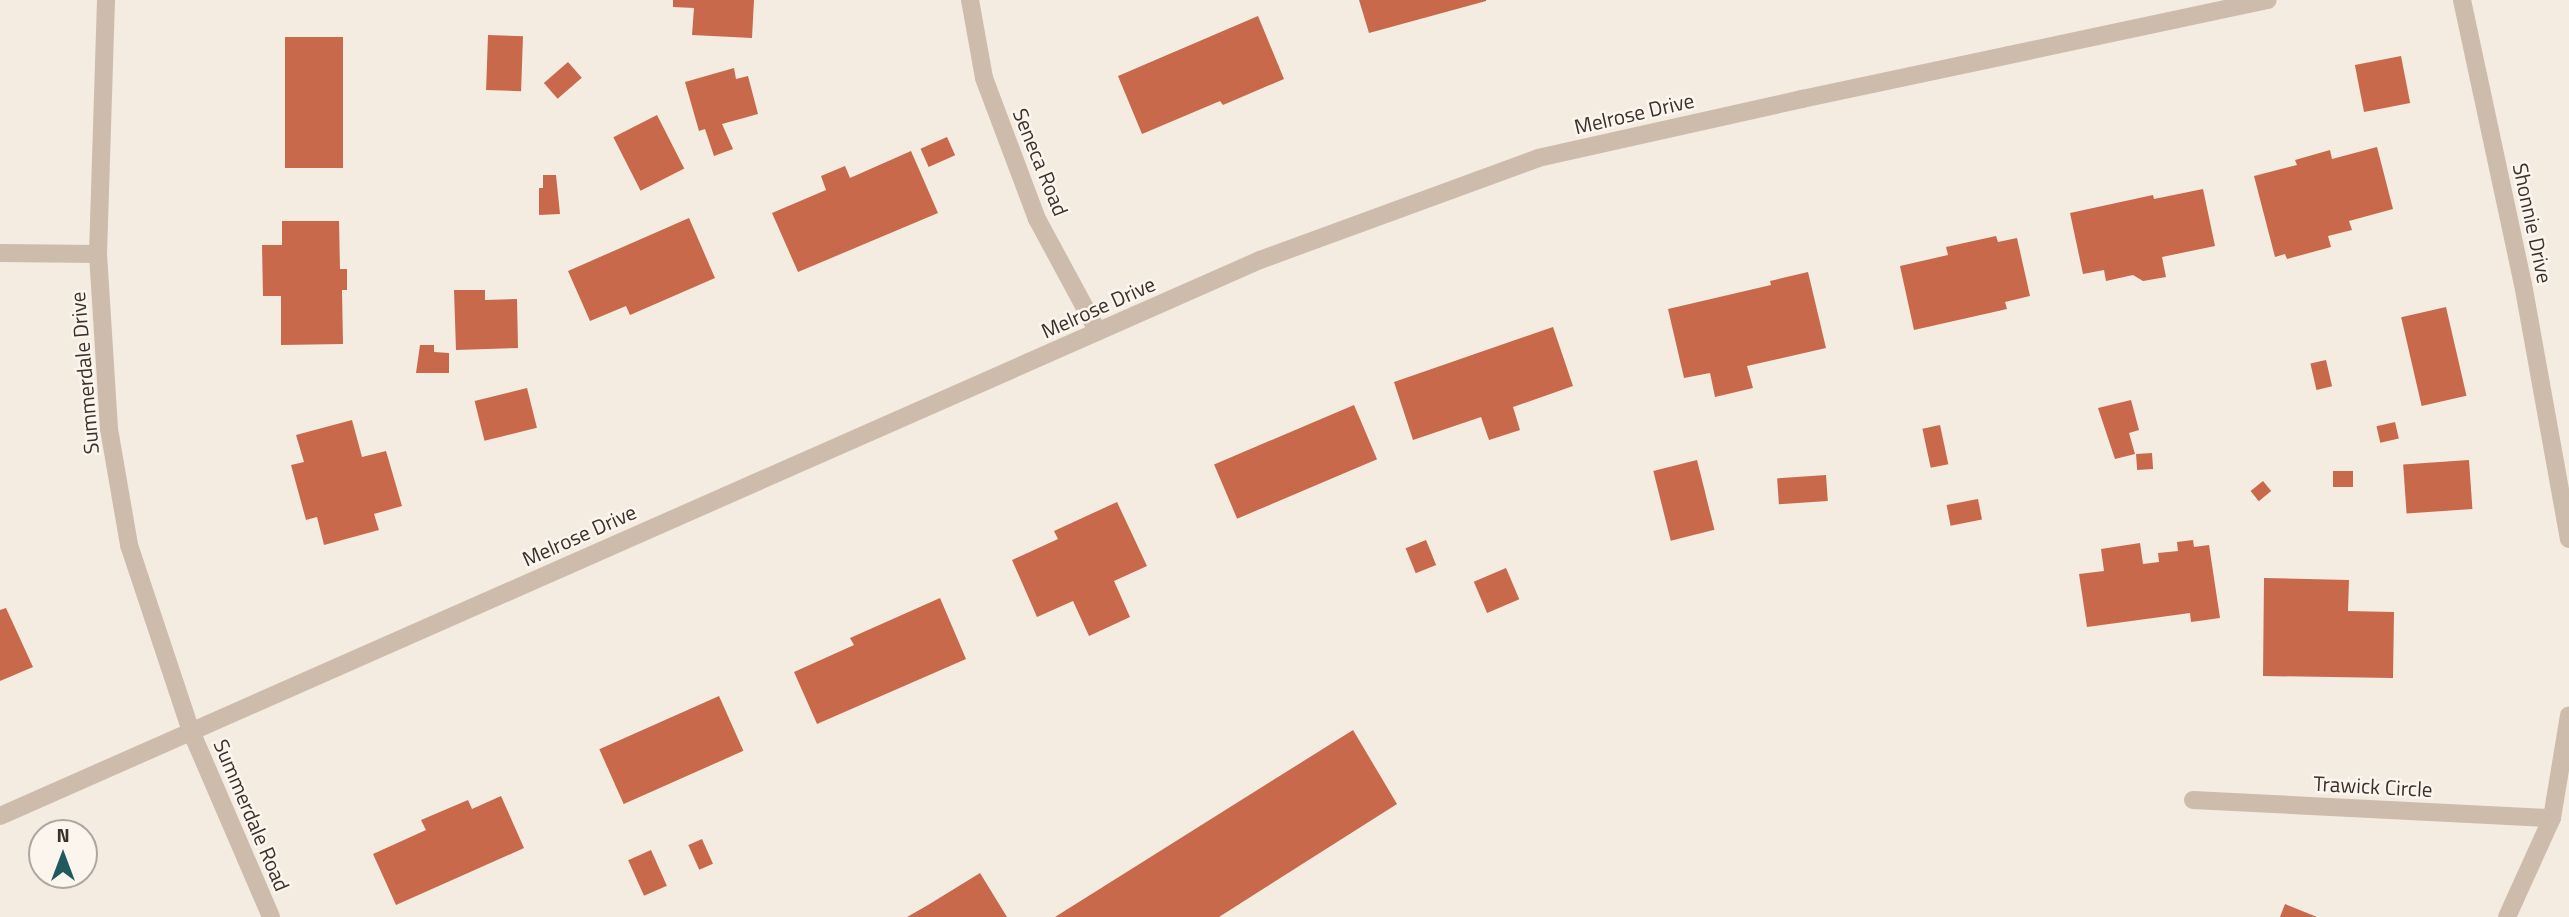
<!DOCTYPE html>
<style>
body{margin:0}
#map{position:relative;width:2569px;height:917px;overflow:hidden;background:#f4ebe1;font-family:"Titillium Web",sans-serif}
div>[style]{position:absolute}
.building>*{inset:0;background:#c8694b;transform-origin:0 0}
.minor>*{height:18px;margin:-9px;padding:0 9px;transform-origin:9px;border-radius:9px;background:#cdbbac}
span{translate:-50% -50%;white-space:nowrap;text-align:center;line-height:1.15;-webkit-text-stroke:5px #fbf5ee;paint-order:stroke}
.street-label{font-size:21px;color:#3b302b}
.north{position:absolute;left:28px;top:819px;width:70px;height:70px;box-sizing:border-box;background:#fbf5ee;border:2px solid #aea6a0;border-radius:50%;rotate:0deg;font-size:19px;font-weight:700;line-height:28px;text-align:center;color:#3b302b}
.north::after{content:'';display:block;margin:auto;width:24px;height:32px;background:#1f5a5e;clip-path:polygon(50% 0,100% 100%,50% 72%,0 100%)}
</style>
<div id="map">
<div class="building">
<i style="clip-path:polygon(673px 0,754px 0,752px 38px,692px 35px,694px 8px,673px 7px)"></i>
<i style="clip-path:polygon(1359px 0,1486px 0,1486px 1px,1369px 33px)"></i>
<i style="clip-path:polygon(1258px 16px,1284px 79px,1223px 105px,1220px 101px,1142px 134px,1118px 76px)"></i>
<i style="left:488px;top:35px;width:35px;height:55px;rotate:2deg"></i>
<i style="left:285px;top:37px;width:58px;height:131px"></i>
<i style="left:2401px;top:56px;width:48px;height:47px;rotate:79deg"></i>
<i style="left:568px;top:62px;width:21px;height:32px;rotate:49deg"></i>
<i style="clip-path:polygon(734px 68px,736px 79px,748px 76px,758px 114px,722px 124px,733px 149px,714px 156px,705px 129px,699px 131px,685px 82px)"></i>
<i style="left:657px;top:115px;width:60px;height:49px;rotate:63deg"></i>
<i style="left:947px;top:137px;width:20px;height:29px;rotate:66deg"></i>
<i style="clip-path:polygon(2377px 147px,2393px 209px,2349px 221px,2352px 230px,2328px 236px,2331px 247px,2287px 259px,2285px 254px,2275px 257px,2254px 176px,2297px 165px,2295px 160px,2330px 150px,2332px 159px)"></i>
<i style="clip-path:polygon(911px 151px,938px 213px,798px 272px,772px 213px,826px 190px,821px 176px,845px 166px,850px 178px)"></i>
<i style="clip-path:polygon(543px 175px,556px 175px,560px 214px,539px 215px,539px 188px,543px 188px)"></i>
<i style="clip-path:polygon(2203px 189px,2215px 246px,2162px 257px,2166px 277px,2143px 281px,2133px 275px,2106px 281px,2104px 270px,2083px 274px,2070px 213px,2153px 195px,2154px 199px)"></i>
<i style="clip-path:polygon(689px 218px,715px 278px,630px 315px,626px 306px,590px 321px,568px 271px)"></i>
<i style="clip-path:polygon(282px 221px,339px 221px,340px 269px,347px 269px,347px 290px,342px 290px,343px 344px,281px 345px,281px 296px,263px 296px,262px 245px,282px 245px)"></i>
<i style="clip-path:polygon(1996px 236px,1998px 242px,2017px 238px,2030px 296px,2005px 302px,2007px 309px,1914px 330px,1900px 266px,1948px 255px,1946px 247px)"></i>
<i style="clip-path:polygon(1808px 272px,1826px 348px,1747px 366px,1753px 388px,1715px 397px,1710px 373px,1684px 378px,1668px 309px,1771px 285px,1770px 281px)"></i>
<i style="clip-path:polygon(454px 290px,485px 290px,485px 300px,517px 299px,518px 348px,456px 350px)"></i>
<i style="left:2446px;top:307px;width:91px;height:46px;rotate:77deg"></i>
<i style="clip-path:polygon(1553px 327px,1573px 386px,1513px 407px,1520px 430px,1489px 440px,1481px 417px,1413px 440px,1394px 382px)"></i>
<i style="clip-path:polygon(420px 345px,434px 345px,434px 352px,449px 353px,449px 373px,416px 373px)"></i>
<i style="left:2326px;top:360px;width:27px;height:16px;rotate:77deg"></i>
<i style="left:527px;top:388px;width:41px;height:54px;rotate:76deg"></i>
<i style="clip-path:polygon(2131px 400px,2139px 430px,2129px 433px,2135px 454px,2115px 459px,2098px 408px)"></i>
<i style="left:1354px;top:405px;width:59px;height:152px;rotate:67deg"></i>
<i style="clip-path:polygon(352px 420px,362px 457px,386px 451px,402px 506px,374px 514px,379px 530px,324px 545px,317px 517px,306px 520px,291px 465px,304px 462px,296px 435px)"></i>
<i style="left:2395px;top:422px;width:17px;height:19px;rotate:77deg"></i>
<i style="left:1940px;top:425px;width:40px;height:18px;rotate:78deg"></i>
<i style="left:2152px;top:453px;width:16px;height:16px;rotate:86deg"></i>
<i style="left:1697px;top:460px;width:72px;height:45px;rotate:76deg"></i>
<i style="left:2469px;top:460px;width:49px;height:66px;rotate:86deg"></i>
<i style="left:2333px;top:471px;width:20px;height:16px"></i>
<i style="left:1826px;top:475px;width:26px;height:49px;rotate:86deg"></i>
<i style="left:2263px;top:481px;width:13px;height:16px;rotate:51deg"></i>
<i style="left:1978px;top:499px;width:21px;height:32px;rotate:79deg"></i>
<i style="clip-path:polygon(1117px 502px,1147px 566px,1114px 581px,1130px 617px,1089px 636px,1073px 601px,1037px 617px,1012px 560px,1058px 539px,1054px 531px)"></i>
<i style="left:1426px;top:540px;width:27px;height:22px;rotate:68deg"></i>
<i style="clip-path:polygon(2193px 540px,2194px 547px,2209px 545px,2220px 618px,2191px 622px,2190px 613px,2087px 627px,2079px 574px,2104px 571px,2101px 549px,2140px 543px,2143px 564px,2159px 562px,2158px 553px,2178px 551px,2177px 542px)"></i>
<i style="left:1506px;top:568px;width:34px;height:35px;rotate:67deg"></i>
<i style="clip-path:polygon(2264px 578px,2349px 580px,2348px 611px,2394px 612px,2393px 678px,2263px 676px)"></i>
<i style="clip-path:polygon(940px 598px,966px 659px,817px 724px,794px 672px,854px 645px,850px 638px)"></i>
<i style="clip-path:polygon(6px 608px,33px 667px,0 681px,0 610px)"></i>
<i style="left:719px;top:696px;width:60px;height:131px;rotate:66deg"></i>
<i style="clip-path:polygon(1353px 730px,1397px 804px,1219px 917px,1055px 917px)"></i>
<i style="clip-path:polygon(501px 796px,524px 848px,396px 905px,373px 854px,426px 830px,421px 820px,468px 800px,472px 809px)"></i>
<i style="left:702px;top:839px;width:27px;height:15px;rotate:66deg"></i>
<i style="left:651px;top:850px;width:39px;height:25px;rotate:66deg"></i>
<i style="clip-path:polygon(980px 873px,1007px 917px,907px 917px,928px 905px)"></i>
<i style="clip-path:polygon(2285px 904px,2317px 917px,2280px 917px)"></i>
</div>
<div class="minor">
<i style="left:106px;top:0;width:254px;rotate:91.8deg"></i>
<i style="left:98px;top:254px;width:175px;rotate:86.4deg"></i>
<i style="left:109px;top:429px;width:118px;rotate:80.2deg"></i>
<i style="left:129px;top:545px;width:196px;rotate:71.6deg"></i>
<i style="left:191px;top:731px;width:202px;rotate:66.7deg"></i>
<i style="left:970px;top:0;width:79px;rotate:79.8deg"></i>
<i style="left:984px;top:78px;width:151px;rotate:69.4deg"></i>
<i style="left:1037px;top:219px;width:128px;rotate:61.6deg"></i>
<i style="left:2462px;top:0;width:290px;rotate:77.9deg"></i>
<i style="left:2523px;top:284px;width:259px;rotate:79.8deg"></i>
<i style="left:0;top:253px;width:98px;rotate:0.6deg"></i>
<i style="left:2193px;top:800px;width:359px;rotate:2.9deg"></i>
<i style="left:0;top:816px;width:1377px;rotate:-23.81deg"></i>
<i style="left:1260px;top:260px;width:296px;rotate:-20.1deg"></i>
<i style="left:1538px;top:158px;width:271px;rotate:-12.6deg"></i>
<i style="left:1802px;top:99px;width:476px;rotate:-12deg"></i>
<i style="left:2507px;top:917px;width:109px;rotate:-65.6deg"></i>
<i style="left:2552px;top:818px;width:104px;rotate:-80.6deg"></i>
</div>
<div class="street-label">
<span style="left:1634px;top:113px;rotate:-13deg">Melrose Drive</span>
<span style="left:1041px;top:162px;rotate:68deg">Seneca Road</span>
<span style="left:2533px;top:223px;rotate:78deg">Shonnie Drive</span>
<span style="left:1098px;top:307px;rotate:-24deg">Melrose Drive</span>
<span style="left:84px;top:373px;rotate:-95deg">Summerdale Drive</span>
<span style="left:579px;top:535px;rotate:-24deg">Melrose Drive</span>
<span style="left:2373px;top:786px;rotate:3deg">Trawick Circle</span>
<span style="left:252px;top:815px;rotate:67deg">Summerdale Road</span>
</div>
<div class="north">N</div>
</div>
